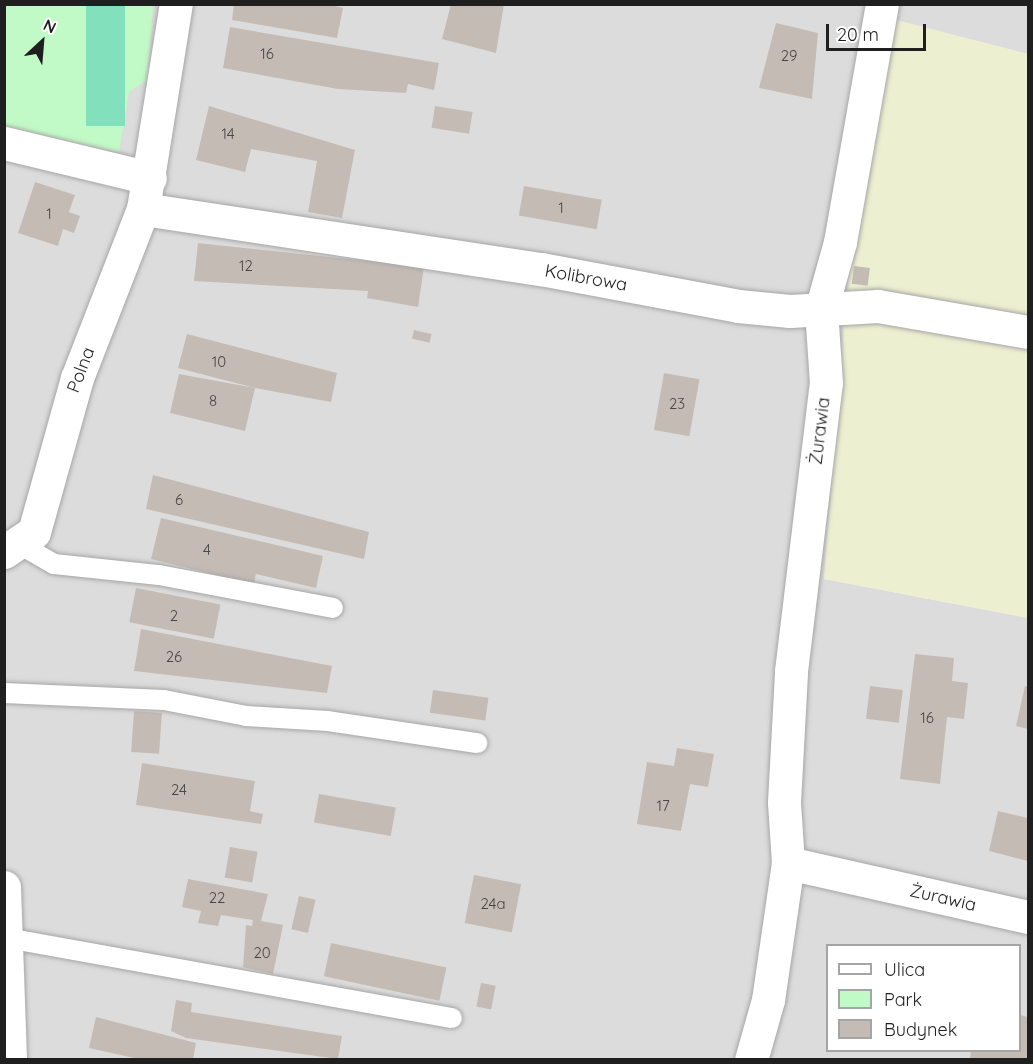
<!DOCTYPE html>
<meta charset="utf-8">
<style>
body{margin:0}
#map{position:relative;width:1033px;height:1064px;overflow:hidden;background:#f0ece5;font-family:Quicksand,sans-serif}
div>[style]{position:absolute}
.residential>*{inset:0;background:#dddcdc}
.farmland>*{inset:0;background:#ecefd0}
.park>*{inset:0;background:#c1fac6}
.pitch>*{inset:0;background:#82e0bc;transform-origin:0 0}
.building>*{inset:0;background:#c4bcb4;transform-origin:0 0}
.roads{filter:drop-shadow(0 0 2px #a6a6a6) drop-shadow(0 0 2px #a6a6a6)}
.service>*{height:20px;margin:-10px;padding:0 10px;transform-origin:10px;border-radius:10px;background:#fff}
.minor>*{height:33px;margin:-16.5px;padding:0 16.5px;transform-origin:16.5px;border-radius:16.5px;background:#fff}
span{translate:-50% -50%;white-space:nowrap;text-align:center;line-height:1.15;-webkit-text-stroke:5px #fff;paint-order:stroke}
.number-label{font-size:15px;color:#484644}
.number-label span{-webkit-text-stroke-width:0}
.street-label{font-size:18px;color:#1f1f1f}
.frame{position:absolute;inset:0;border:6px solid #1f1f1f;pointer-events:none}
.legend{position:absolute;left:826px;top:944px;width:195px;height:108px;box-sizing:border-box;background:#fff;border:2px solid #a5a5a5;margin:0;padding:8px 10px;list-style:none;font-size:18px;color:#1f1f1f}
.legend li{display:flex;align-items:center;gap:12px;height:30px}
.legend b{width:30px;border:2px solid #a5a5a5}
.north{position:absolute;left:12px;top:12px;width:60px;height:60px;-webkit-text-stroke:4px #fff;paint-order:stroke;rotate:26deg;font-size:16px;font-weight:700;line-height:24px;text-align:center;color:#1f1f1f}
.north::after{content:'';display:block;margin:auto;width:21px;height:27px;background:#1f1f1f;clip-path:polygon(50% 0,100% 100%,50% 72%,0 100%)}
.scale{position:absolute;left:826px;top:24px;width:100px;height:27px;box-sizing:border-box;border:3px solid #1f1f1f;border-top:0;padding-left:8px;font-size:18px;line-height:21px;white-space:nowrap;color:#1f1f1f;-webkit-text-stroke:4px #fff;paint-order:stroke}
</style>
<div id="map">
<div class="residential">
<i style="clip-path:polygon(evenodd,5px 5px,1028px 5px,1028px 54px,892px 19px,824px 579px,1028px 618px,1028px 1059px,5px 1060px,5px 5px,828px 946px,1020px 946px,1020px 1050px,828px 1050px,828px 946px)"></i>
</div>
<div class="farmland">
<i style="clip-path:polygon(892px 19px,1028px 54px,1028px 618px,824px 579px,847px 288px)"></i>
</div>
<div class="park">
<i style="clip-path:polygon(4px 5px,153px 5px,147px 80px,129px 92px,119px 152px,5px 128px)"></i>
</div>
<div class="pitch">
<i style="left:86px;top:5px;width:39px;height:121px"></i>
</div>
<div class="building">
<i style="clip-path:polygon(234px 4px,327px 4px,343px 8px,337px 38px,232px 20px)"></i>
<i style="clip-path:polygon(451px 4px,504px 4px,496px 53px,442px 39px)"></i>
<i style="clip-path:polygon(776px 23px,818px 33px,812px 99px,759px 88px)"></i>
<i style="clip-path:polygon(230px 27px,439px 63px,434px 90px,408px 84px,406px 93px,338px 89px,223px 68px)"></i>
<i style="clip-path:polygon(209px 106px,355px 150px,342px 218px,308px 212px,317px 161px,251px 149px,245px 172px,196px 160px)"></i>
<i style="left:435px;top:106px;width:38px;height:22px;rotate:9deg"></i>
<i style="clip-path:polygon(35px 182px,75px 195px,69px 212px,80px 216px,74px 233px,63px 229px,58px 246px,18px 233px)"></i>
<i style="left:524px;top:186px;width:79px;height:30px;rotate:10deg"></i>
<i style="clip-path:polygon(198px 243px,424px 267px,418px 307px,367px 298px,368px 291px,194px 281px)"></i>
<i style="left:854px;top:266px;width:16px;height:18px;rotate:7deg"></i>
<i style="left:414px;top:330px;width:18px;height:9px;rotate:13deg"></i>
<i style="clip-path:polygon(187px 334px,337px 373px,331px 402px,255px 388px,245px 431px,170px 413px,179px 374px,255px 388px,178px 368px)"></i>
<i style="left:664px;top:373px;width:36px;height:58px;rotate:10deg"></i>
<i style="clip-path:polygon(153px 475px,369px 532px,364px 559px,146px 509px)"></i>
<i style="clip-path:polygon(161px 518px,323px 556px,316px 588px,256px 574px,254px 584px,151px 559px)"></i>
<i style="left:136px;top:588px;width:86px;height:35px;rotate:11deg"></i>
<i style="clip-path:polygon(141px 629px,332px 666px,327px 693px,134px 671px)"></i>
<i style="clip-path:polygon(915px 654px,954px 658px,952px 681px,968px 683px,964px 719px,947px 717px,940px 784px,900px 779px)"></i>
<i style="left:870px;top:686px;width:33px;height:33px;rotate:7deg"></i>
<i style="clip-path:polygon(1025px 686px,1028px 687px,1028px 729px,1016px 726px)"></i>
<i style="left:433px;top:690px;width:56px;height:23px;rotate:8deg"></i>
<i style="left:134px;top:711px;width:28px;height:41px;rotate:4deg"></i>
<i style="clip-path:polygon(677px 748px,714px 754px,708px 787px,690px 784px,681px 831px,637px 824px,647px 762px,674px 766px)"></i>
<i style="clip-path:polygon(142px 763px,255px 781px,250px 811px,263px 814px,261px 824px,136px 805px)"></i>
<i style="left:319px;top:794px;width:78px;height:29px;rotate:10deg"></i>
<i style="clip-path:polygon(998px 811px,1028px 818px,1028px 861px,989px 851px)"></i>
<i style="left:230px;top:847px;width:28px;height:31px;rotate:10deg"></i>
<i style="left:474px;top:875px;width:48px;height:49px;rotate:11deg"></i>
<i style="clip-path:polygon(188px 879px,268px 894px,261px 921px,283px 925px,273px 974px,243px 967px,246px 925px,252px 926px,253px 920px,221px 915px,218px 926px,198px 923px,201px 911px,182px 907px)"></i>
<i style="left:299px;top:896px;width:17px;height:34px;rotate:13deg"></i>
<i style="left:331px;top:943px;width:118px;height:34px;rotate:12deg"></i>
<i style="left:481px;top:983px;width:15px;height:24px;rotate:11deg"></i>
<i style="clip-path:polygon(176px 1000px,192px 1003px,191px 1012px,342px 1036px,338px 1059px,186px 1038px,171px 1031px)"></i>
<i style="clip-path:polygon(1020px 1015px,1028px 1017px,1028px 1059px,970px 1059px,971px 1050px,1020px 1050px)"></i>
<i style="clip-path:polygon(96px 1017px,196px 1043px,193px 1059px,139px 1059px,89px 1048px)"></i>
</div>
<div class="roads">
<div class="service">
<i style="left:21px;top:545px;width:38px;rotate:30deg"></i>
<i style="left:54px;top:564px;width:106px;rotate:6deg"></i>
<i style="left:159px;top:575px;width:177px;rotate:10.7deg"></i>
<i style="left:4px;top:693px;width:160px;rotate:2.5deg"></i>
<i style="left:164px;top:700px;width:84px;rotate:11deg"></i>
<i style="left:246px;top:716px;width:82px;rotate:3.5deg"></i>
<i style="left:328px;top:721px;width:151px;rotate:8.4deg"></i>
<i style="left:7px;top:938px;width:452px;rotate:10.2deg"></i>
</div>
<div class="minor">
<i style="left:4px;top:143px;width:150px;rotate:13.5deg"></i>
<i style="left:143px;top:209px;width:402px;rotate:8.6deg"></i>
<i style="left:541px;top:269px;width:200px;rotate:10.6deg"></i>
<i style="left:738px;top:306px;width:52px;rotate:5.5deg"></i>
<i style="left:790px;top:311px;width:88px;rotate:-3.3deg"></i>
<i style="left:878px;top:306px;width:152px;rotate:9.8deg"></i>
<i style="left:4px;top:552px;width:36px;rotate:-34deg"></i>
<i style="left:34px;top:532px;width:160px;rotate:-74.4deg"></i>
<i style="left:77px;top:378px;width:181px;rotate:-68.7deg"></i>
<i style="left:143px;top:209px;width:208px;rotate:-80.9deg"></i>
<i style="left:788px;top:863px;width:246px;rotate:12.7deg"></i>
<i style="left:4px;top:887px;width:173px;rotate:88deg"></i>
<i style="left:751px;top:1060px;width:62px;rotate:-74.2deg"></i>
<i style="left:768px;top:1000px;width:138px;rotate:-81.7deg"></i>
<i style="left:788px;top:863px;width:61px;rotate:-93.8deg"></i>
<i style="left:784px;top:802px;width:131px;rotate:-86.9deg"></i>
<i style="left:791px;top:671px;width:290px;rotate:-83.1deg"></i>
<i style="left:826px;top:383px;width:73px;rotate:-93.9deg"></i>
<i style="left:821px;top:310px;width:71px;rotate:-74.4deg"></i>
<i style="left:840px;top:242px;width:242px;rotate:-80deg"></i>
</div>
</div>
<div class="number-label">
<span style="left:267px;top:54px">16</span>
<span style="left:789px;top:56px">29</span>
<span style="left:228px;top:134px">14</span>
<span style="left:561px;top:208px">1</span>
<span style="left:49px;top:214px">1</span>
<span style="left:246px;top:266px">12</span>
<span style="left:219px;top:362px">10</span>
<span style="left:213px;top:401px">8</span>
<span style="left:677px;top:404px">23</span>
<span style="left:179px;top:500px">6</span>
<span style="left:207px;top:550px">4</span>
<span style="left:174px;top:616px">2</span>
<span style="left:174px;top:657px">26</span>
<span style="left:927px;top:718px">16</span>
<span style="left:179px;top:790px">24</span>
<span style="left:663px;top:806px">17</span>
<span style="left:217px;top:898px">22</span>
<span style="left:493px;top:904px">24a</span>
<span style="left:262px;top:953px">20</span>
</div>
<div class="street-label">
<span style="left:586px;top:278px;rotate:10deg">Kolibrowa</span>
<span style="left:81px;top:370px;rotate:-69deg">Polna</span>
<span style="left:820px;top:431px;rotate:-83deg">Żurawia</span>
<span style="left:943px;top:898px;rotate:13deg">Żurawia</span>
</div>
<div class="frame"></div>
<ul class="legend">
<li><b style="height:8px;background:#fff"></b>Ulica</li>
<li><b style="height:16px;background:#c1fac6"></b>Park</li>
<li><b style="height:16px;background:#c4bcb4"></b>Budynek</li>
</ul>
<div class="north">N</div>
<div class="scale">20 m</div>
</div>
